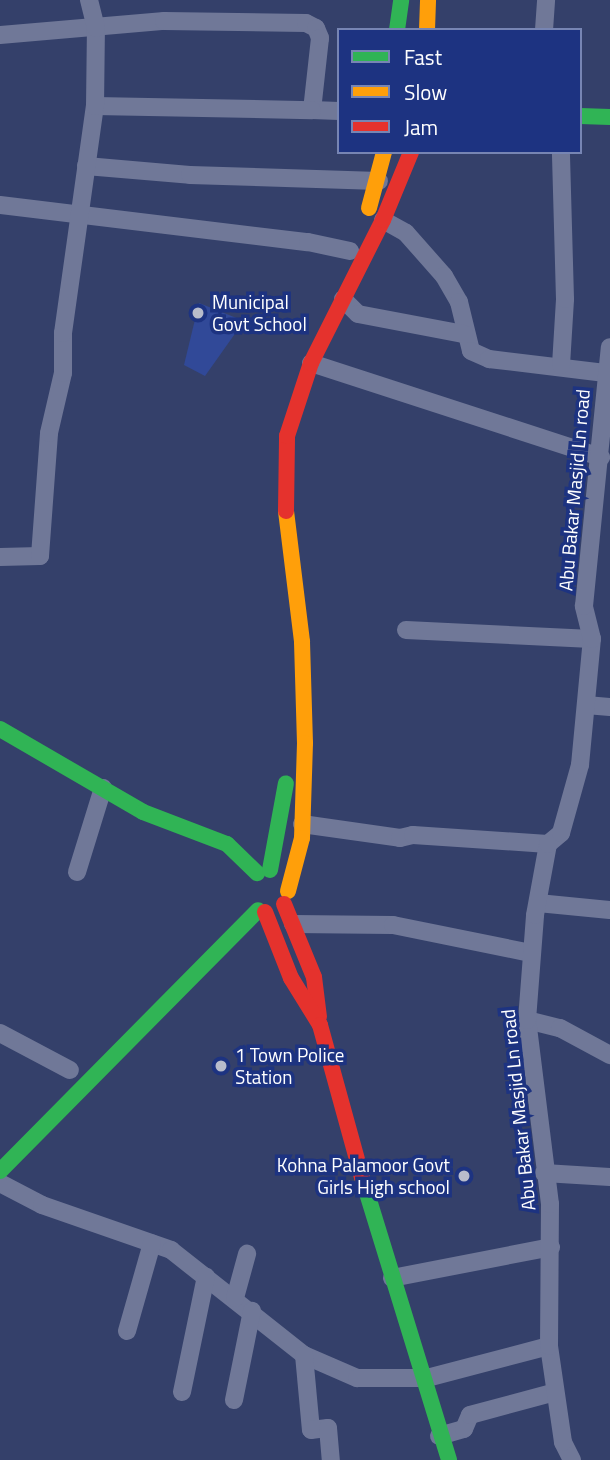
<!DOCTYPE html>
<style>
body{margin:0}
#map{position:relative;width:610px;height:1460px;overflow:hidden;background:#34406a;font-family:"Titillium Web",sans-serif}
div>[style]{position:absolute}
.green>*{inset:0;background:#314998}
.street>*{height:18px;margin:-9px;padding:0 9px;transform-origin:9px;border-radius:9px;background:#707898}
.fast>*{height:16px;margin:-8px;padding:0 8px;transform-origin:8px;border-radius:8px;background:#30b455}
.slow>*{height:16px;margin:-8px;padding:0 8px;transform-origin:8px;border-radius:8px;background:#ff9f0a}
.jam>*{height:16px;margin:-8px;padding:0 8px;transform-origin:8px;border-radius:8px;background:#e5322d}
.dots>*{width:19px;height:19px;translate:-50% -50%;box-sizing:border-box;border:4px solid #1d3381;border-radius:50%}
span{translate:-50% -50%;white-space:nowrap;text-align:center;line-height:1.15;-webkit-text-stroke:7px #1d3381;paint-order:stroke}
.poi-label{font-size:19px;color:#fff}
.left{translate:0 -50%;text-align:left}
.right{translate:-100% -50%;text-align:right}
.street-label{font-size:19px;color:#fff}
.legend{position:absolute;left:337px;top:28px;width:245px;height:126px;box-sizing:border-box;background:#1d3381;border:2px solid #7785b3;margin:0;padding:9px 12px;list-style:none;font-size:21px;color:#fff}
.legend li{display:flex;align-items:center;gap:14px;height:35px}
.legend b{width:35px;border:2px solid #7785b3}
</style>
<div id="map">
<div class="green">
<i style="clip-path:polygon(199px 303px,244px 321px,205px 376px,184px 365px)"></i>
</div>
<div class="street">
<i style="left:544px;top:30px;width:30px;rotate:-86deg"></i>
<i style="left:0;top:35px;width:165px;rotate:-4.9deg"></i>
<i style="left:164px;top:21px;width:142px;rotate:0.8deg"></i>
<i style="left:306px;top:23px;width:11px;rotate:27deg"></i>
<i style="left:316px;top:28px;width:11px;rotate:68deg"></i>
<i style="left:320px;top:38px;width:72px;rotate:96.3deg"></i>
<i style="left:312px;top:110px;width:27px;rotate:2deg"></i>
<i style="left:95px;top:106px;width:217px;rotate:1.1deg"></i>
<i style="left:86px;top:166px;width:104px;rotate:4.9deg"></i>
<i style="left:190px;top:175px;width:189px;rotate:1.8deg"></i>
<i style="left:0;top:205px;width:310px;rotate:6.9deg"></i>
<i style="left:308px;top:242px;width:43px;rotate:12.1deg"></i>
<i style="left:383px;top:220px;width:26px;rotate:29deg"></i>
<i style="left:406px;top:233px;width:57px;rotate:48.5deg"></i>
<i style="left:444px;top:276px;width:30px;rotate:60deg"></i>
<i style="left:459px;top:302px;width:50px;rotate:76.2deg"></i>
<i style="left:471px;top:351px;width:20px;rotate:24deg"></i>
<i style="left:489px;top:359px;width:117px;rotate:6.9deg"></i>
<i style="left:343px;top:299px;width:21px;rotate:45deg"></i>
<i style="left:358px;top:314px;width:108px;rotate:10.7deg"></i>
<i style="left:311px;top:363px;width:305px;rotate:18deg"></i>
<i style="left:561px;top:365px;width:66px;rotate:-86.5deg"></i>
<i style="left:565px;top:299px;width:147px;rotate:-91.6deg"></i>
<i style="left:0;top:557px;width:40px;rotate:-1.4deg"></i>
<i style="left:40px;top:556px;width:123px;rotate:-85.8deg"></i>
<i style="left:49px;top:433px;width:62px;rotate:-76.9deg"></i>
<i style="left:63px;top:373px;width:40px;rotate:-90deg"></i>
<i style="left:63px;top:333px;width:229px;rotate:-82deg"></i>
<i style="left:95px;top:106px;width:78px;rotate:-89.3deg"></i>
<i style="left:96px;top:28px;width:29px;rotate:-104deg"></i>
<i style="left:406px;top:630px;width:186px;rotate:2.8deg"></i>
<i style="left:586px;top:705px;width:24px;rotate:5deg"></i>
<i style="left:302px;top:824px;width:99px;rotate:8.1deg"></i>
<i style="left:400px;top:838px;width:13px;rotate:-13deg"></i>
<i style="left:413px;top:835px;width:135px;rotate:3.8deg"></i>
<i style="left:77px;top:872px;width:88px;rotate:-72.8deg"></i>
<i style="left:538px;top:903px;width:72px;rotate:5.6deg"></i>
<i style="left:293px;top:924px;width:100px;rotate:0.6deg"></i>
<i style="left:393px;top:925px;width:141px;rotate:11.5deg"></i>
<i style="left:527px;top:1020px;width:34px;rotate:14deg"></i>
<i style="left:560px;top:1028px;width:57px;rotate:28.4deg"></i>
<i style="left:0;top:1033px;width:79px;rotate:27.9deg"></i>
<i style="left:544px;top:1173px;width:66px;rotate:3.5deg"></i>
<i style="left:0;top:1183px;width:47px;rotate:27.6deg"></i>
<i style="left:42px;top:1205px;width:137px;rotate:19.2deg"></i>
<i style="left:171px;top:1250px;width:169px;rotate:38.3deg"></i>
<i style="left:304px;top:1355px;width:58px;rotate:23.5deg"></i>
<i style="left:357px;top:1378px;width:70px"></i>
<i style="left:427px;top:1378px;width:126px;rotate:-14.7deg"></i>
<i style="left:392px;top:1278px;width:162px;rotate:-11deg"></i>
<i style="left:235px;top:1298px;width:46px;rotate:-74.7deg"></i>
<i style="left:127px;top:1331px;width:91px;rotate:-74.1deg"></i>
<i style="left:304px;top:1355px;width:75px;rotate:84.7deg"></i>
<i style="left:311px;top:1430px;width:17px;rotate:-7deg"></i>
<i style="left:328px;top:1428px;width:32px;rotate:85deg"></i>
<i style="left:182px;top:1392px;width:118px;rotate:-78.3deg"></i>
<i style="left:234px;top:1400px;width:91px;rotate:-78.6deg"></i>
<i style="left:439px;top:1436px;width:26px;rotate:-16deg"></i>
<i style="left:464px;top:1429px;width:15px;rotate:-67deg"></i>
<i style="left:470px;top:1415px;width:88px;rotate:-15.1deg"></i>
<i style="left:572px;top:1460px;width:20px;rotate:-117deg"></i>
<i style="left:563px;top:1442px;width:97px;rotate:-98.3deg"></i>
<i style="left:549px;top:1346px;width:142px;rotate:-89.6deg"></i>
<i style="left:550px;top:1204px;width:185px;rotate:-97.1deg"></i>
<i style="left:527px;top:1020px;width:105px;rotate:-85.6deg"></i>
<i style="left:535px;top:915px;width:72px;rotate:-79.6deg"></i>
<i style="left:548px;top:844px;width:17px;rotate:-40deg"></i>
<i style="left:561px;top:833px;width:71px;rotate:-74.4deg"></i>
<i style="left:580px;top:765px;width:127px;rotate:-84.6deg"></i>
<i style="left:592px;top:639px;width:34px;rotate:-104deg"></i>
<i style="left:584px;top:606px;width:260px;rotate:-84.3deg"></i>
</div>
<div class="fast">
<i style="left:397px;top:30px;width:30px;rotate:-82deg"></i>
<i style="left:580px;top:116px;width:30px;rotate:2deg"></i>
<i style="left:0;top:729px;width:165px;rotate:30.1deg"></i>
<i style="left:143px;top:812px;width:90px;rotate:20.9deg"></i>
<i style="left:227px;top:844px;width:42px;rotate:44deg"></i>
<i style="left:270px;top:870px;width:88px;rotate:-79.6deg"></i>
<i style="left:0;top:1171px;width:367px;rotate:-45.3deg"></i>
<i style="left:362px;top:1177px;width:296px;rotate:72.9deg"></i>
</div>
<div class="slow">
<i style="left:427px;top:30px;width:30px;rotate:-88deg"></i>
<i style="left:369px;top:208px;width:58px;rotate:-75deg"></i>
<i style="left:286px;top:511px;width:132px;rotate:83deg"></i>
<i style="left:302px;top:642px;width:101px;rotate:88.3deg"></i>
<i style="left:305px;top:743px;width:95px;rotate:91.8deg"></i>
<i style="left:302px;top:838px;width:55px;rotate:104.8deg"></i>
</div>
<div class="jam">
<i style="left:286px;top:511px;width:75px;rotate:-89.2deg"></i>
<i style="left:287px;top:436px;width:77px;rotate:-71.8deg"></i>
<i style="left:311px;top:363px;width:160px;rotate:-63.3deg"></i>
<i style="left:383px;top:220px;width:74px;rotate:-67.6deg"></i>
<i style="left:284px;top:904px;width:79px;rotate:67.7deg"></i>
<i style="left:314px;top:977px;width:40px;rotate:82.9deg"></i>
<i style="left:265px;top:912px;width:71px;rotate:68.5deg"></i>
<i style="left:291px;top:978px;width:55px;rotate:58.3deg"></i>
<i style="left:320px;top:1025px;width:158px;rotate:74.6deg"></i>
</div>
<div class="dots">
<i style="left:198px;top:313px;background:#b8bccb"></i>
<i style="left:221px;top:1066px;background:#b8bccb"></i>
<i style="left:464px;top:1176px;background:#b8bccb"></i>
</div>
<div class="poi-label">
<span class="left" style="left:212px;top:313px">Municipal<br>Govt School</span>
<span class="left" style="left:235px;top:1066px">1 Town Police<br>Station</span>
<span class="right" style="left:450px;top:1176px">Kohna Palamoor Govt<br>Girls High school</span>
</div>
<div class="street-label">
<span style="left:574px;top:490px;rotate:-85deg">Abu Bakar Masjid Ln road</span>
<span style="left:518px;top:1110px;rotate:-96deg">Abu Bakar Masjid Ln road</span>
</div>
<ul class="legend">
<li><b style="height:9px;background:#30b455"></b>Fast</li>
<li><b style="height:9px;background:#ff9f0a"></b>Slow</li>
<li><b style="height:9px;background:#e5322d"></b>Jam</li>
</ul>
</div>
